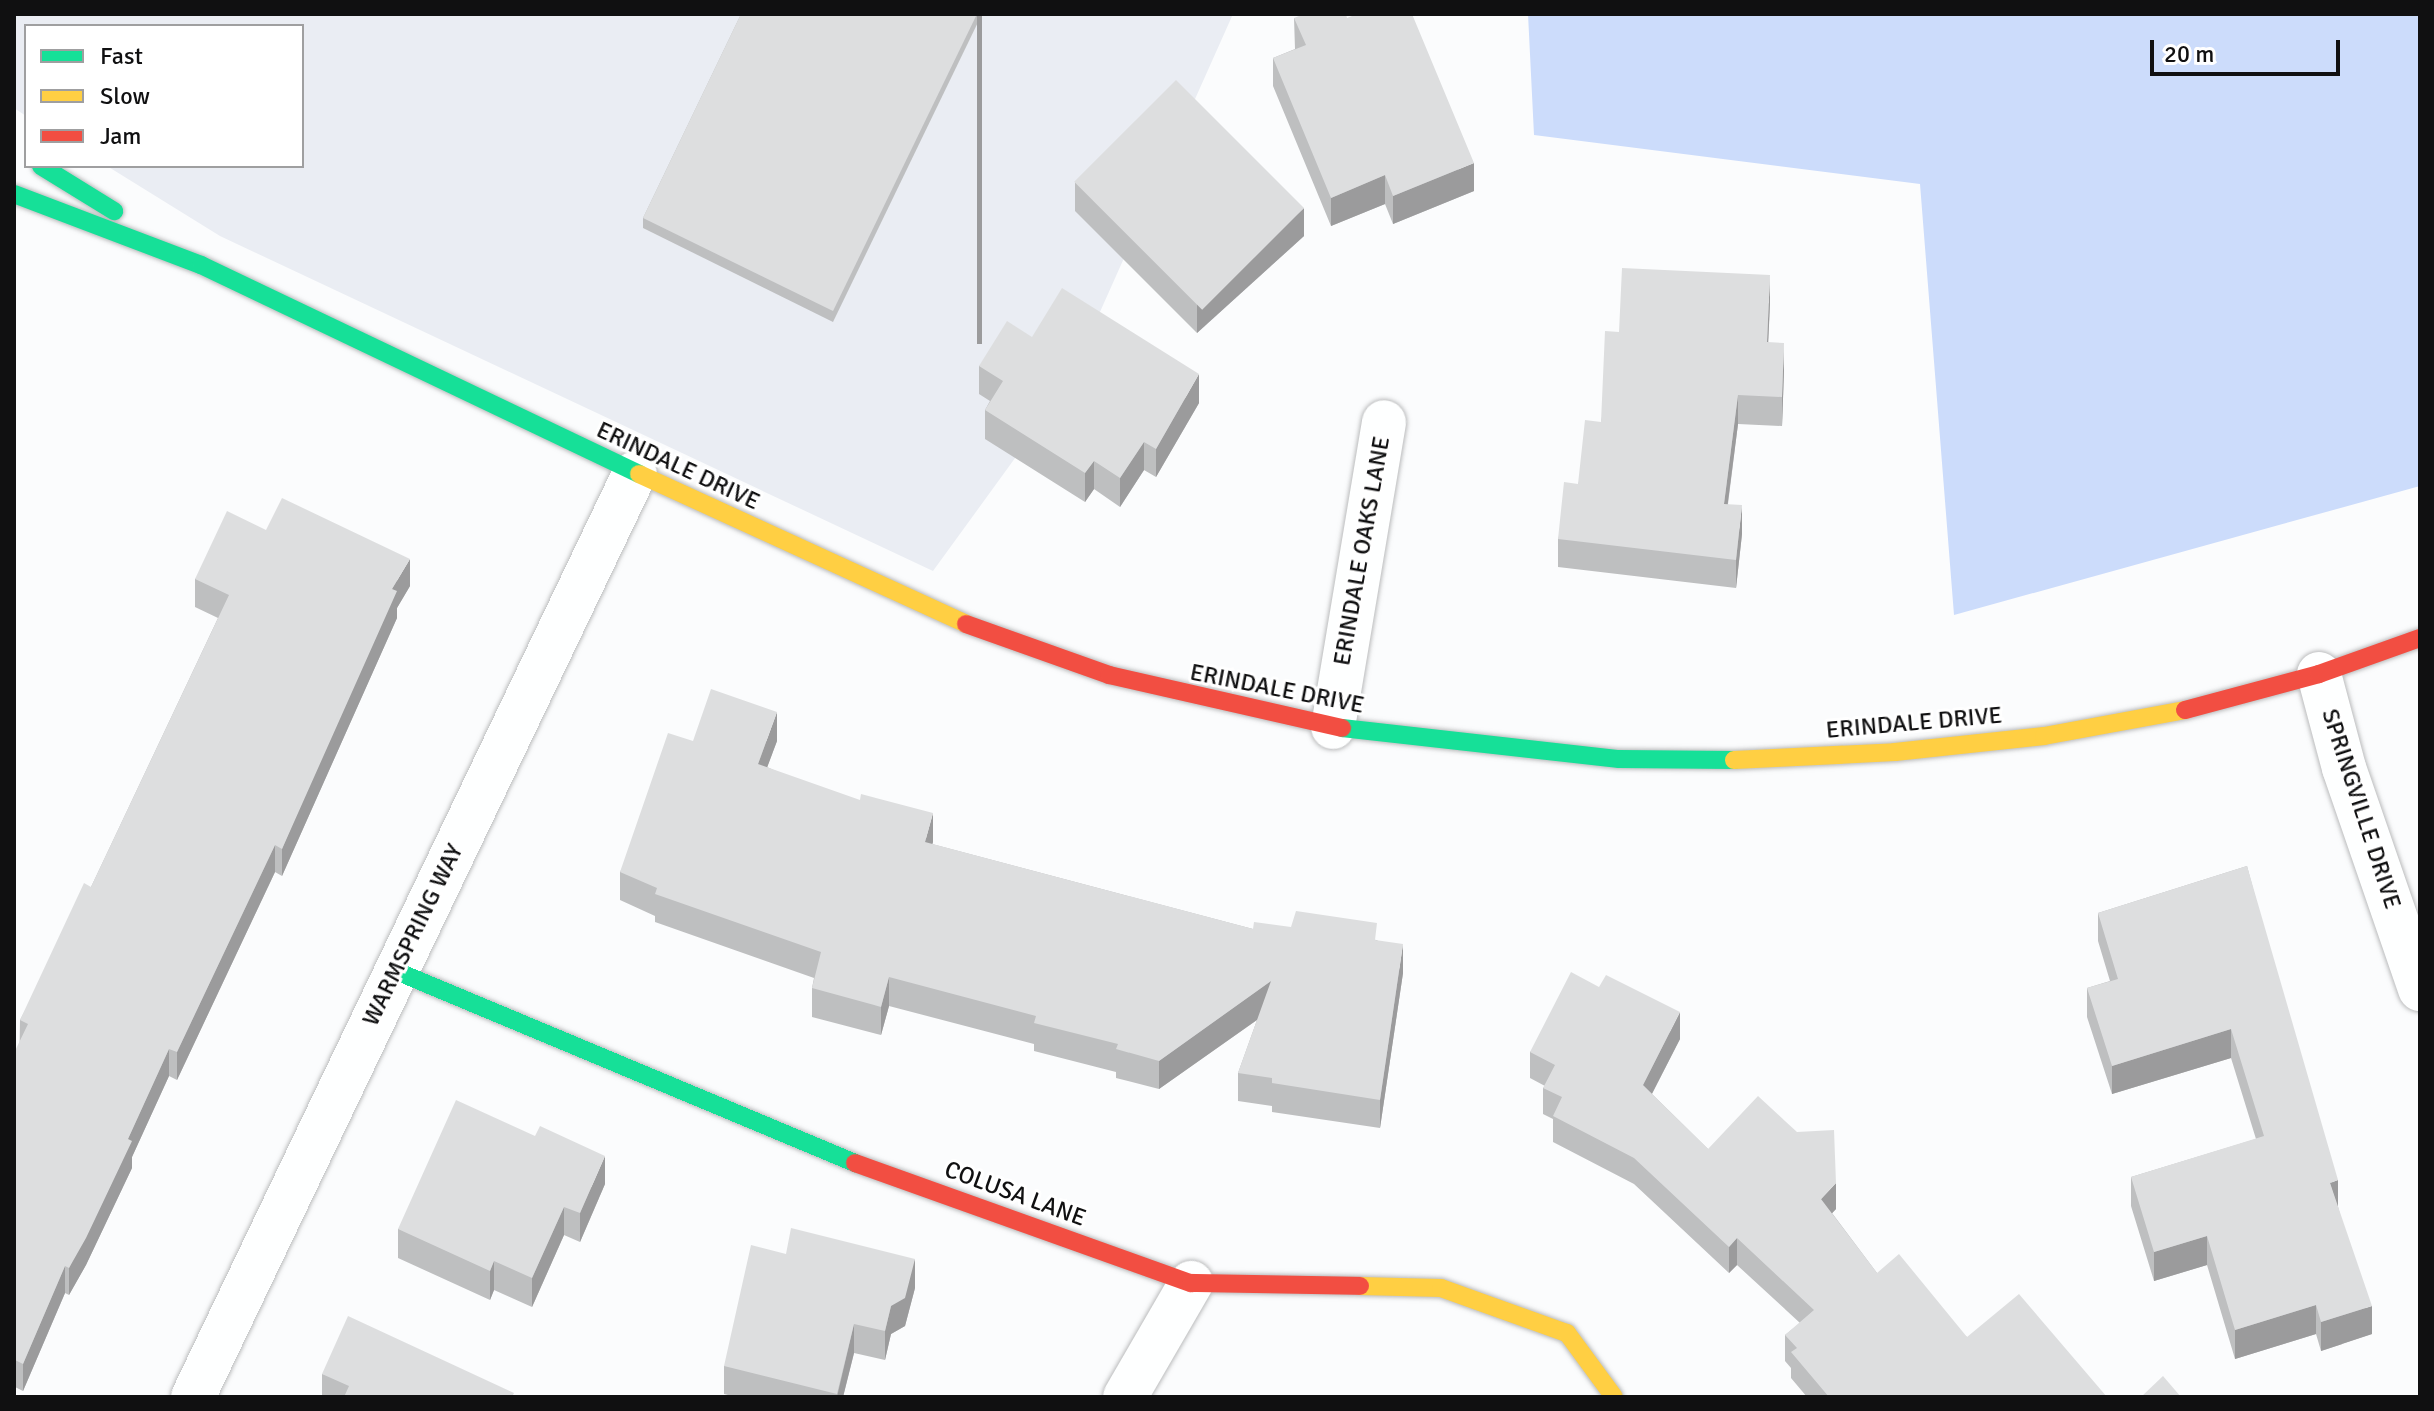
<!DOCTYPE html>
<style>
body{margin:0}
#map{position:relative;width:2434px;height:1411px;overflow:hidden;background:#fbfcfd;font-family:Signika,sans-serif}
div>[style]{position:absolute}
.built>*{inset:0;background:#eaedf3}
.forest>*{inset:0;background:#ccdcfb}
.roads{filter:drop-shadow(0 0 2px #bbbcbd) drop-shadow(0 0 2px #bbbcbd)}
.street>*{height:44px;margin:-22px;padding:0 22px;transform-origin:22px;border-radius:22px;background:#feffff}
.fast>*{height:18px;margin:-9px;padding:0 9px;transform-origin:9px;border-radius:9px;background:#16e098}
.slow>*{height:18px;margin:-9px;padding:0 9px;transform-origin:9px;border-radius:9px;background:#ffcf43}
.jam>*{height:18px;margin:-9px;padding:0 9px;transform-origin:9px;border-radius:9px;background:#f24e42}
.wall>*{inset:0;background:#bebfc0}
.shaded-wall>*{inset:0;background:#9b9b9c;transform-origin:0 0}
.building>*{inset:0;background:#dddedf;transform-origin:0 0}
span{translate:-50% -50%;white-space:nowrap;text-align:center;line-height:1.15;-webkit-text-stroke:6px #fff;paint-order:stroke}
.street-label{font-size:24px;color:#101011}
.frame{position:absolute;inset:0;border:16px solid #101011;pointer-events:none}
.legend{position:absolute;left:24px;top:24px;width:280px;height:144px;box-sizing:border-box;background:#fff;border:2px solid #9f9fa0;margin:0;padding:10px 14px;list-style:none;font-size:24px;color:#101011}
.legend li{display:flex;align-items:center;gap:16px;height:40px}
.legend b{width:40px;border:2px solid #9f9fa0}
.scale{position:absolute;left:2150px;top:40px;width:190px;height:36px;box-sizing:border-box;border:4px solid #101011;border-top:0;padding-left:10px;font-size:24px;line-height:28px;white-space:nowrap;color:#101011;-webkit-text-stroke:6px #fff;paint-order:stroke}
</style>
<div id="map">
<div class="built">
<i style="clip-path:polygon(14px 14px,1233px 14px,1066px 388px,933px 571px,220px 236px,107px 166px,302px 166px,302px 26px,26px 26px,26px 116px,14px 108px)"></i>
</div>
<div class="forest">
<i style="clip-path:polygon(1528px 14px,2420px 14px,2420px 486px,1954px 615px,1920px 184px,1534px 135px)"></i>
</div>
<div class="roads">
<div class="street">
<i style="left:2319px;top:674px;width:97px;rotate:75.1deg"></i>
<i style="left:2344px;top:768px;width:234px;rotate:71deg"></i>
<i style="left:1333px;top:727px;width:309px;rotate:-80.5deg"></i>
<i style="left:193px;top:1397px;width:1024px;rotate:-64.44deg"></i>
<i style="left:1125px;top:1397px;width:132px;rotate:-59.9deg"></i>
</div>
<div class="fast">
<i style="left:41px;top:166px;width:86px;rotate:31.7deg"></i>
<i style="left:14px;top:194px;width:200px;rotate:20.8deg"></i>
<i style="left:201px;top:265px;width:485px;rotate:25.5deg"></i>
<i style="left:1342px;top:728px;width:279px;rotate:6.4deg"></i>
<i style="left:1619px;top:759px;width:115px;rotate:0.5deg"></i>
<i style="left:396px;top:971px;width:498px;rotate:22.7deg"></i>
</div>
<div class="slow">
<i style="left:639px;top:474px;width:360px;rotate:24.6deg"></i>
<i style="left:1734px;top:760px;width:161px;rotate:-2.8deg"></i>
<i style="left:1895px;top:752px;width:150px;rotate:-6.1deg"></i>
<i style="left:2044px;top:736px;width:143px;rotate:-10.4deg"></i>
<i style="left:1360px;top:1286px;width:81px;rotate:1.4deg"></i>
<i style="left:1441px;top:1288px;width:134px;rotate:19.7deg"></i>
<i style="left:1567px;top:1333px;width:79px;rotate:53.7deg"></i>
</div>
<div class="jam">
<i style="left:966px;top:624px;width:152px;rotate:19.6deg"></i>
<i style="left:1109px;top:675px;width:239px;rotate:12.8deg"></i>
<i style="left:2185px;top:710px;width:139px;rotate:-15deg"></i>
<i style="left:2319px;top:674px;width:107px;rotate:-19.6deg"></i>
<i style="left:855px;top:1163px;width:357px;rotate:19.7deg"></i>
<i style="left:1191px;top:1283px;width:169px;rotate:1deg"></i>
</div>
</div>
<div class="wall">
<i style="clip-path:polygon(741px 14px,982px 14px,833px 322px,643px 228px,643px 218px)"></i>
<i style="clip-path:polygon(1294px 18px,1347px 18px,1474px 191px,1393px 224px,1385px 204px,1331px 226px,1273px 86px,1273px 58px,1295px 49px)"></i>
<i style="clip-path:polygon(1075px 182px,1304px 236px,1197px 333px,1075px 211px)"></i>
<i style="clip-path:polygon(1770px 303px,1768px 342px,1784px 371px,1782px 426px,1738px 424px,1728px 504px,1742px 534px,1736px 588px,1558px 567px,1558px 539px,1601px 422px,1619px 332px)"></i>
<i style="clip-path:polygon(1032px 337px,1199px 403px,1156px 477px,1144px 470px,1120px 507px,1094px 489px,1085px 502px,985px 439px,985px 410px,990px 401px,979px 394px,979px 366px)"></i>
<i style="clip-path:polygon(266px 530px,410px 586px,397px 608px,397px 618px,282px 876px,275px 872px,177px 1080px,169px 1076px,132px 1157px,132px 1168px,86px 1265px,69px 1295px,65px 1293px,23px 1391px,15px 1387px,14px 1389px,20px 1020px,91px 887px,218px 618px,195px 607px,195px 579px)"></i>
<i style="clip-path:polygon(693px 741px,777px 741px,767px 767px,933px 842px,932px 844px,1253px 929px,1377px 940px,1403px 973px,1380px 1128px,1272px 1112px,1272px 1106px,1238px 1101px,1238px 1073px,1257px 1020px,1159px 1089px,1116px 1078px,1116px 1072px,1034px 1051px,1034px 1044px,889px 1006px,881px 1035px,812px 1017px,812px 988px,814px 978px,655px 922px,655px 916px,620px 900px,620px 872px)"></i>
<i style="clip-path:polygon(2247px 866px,2372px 1334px,2321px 1351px,2316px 1334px,2235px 1359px,2207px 1265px,2154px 1281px,2131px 1206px,2131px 1177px,2256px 1139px,2231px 1058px,2112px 1094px,2087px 1017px,2087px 988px,2110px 981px,2098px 941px,2098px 913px)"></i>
<i style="clip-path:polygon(1599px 987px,1680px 1039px,1652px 1094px,1708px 1149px,1836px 1209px,1832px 1213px,1877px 1273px,1967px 1337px,2107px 1397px,1807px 1397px,1791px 1378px,1791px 1368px,1785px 1361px,1785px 1335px,1800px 1323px,1737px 1265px,1729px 1273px,1634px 1184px,1553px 1142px,1553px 1119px,1543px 1114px,1543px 1088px,1545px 1086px,1530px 1078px,1530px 1052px)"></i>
<i style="clip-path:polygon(605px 1184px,580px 1242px,564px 1235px,532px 1307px,494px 1290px,490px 1300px,398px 1258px,398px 1229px)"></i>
<i style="clip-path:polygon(915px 1288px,905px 1326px,891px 1334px,885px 1360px,854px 1353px,843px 1397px,736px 1397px,724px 1394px,724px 1366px)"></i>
<i style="clip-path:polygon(322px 1374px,514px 1397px,322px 1397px)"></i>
</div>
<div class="shaded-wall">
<i style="left:977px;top:14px;width:5px;height:330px"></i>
<i style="clip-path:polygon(1474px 163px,1474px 191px,1393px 224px,1393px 196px)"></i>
<i style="clip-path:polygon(1385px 175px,1385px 204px,1331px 226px,1331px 198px)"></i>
<i style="clip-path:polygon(1304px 208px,1304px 236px,1197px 333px,1197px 304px)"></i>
<i style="clip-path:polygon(1770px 275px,1770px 303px,1767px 370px,1767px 342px)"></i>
<i style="clip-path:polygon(1784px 343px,1784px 371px,1782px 426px,1782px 397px)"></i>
<i style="clip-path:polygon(1199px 374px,1199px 403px,1156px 477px,1156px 449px)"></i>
<i style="clip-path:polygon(1738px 395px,1738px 424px,1724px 532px,1724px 504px)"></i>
<i style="clip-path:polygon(1144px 442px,1144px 470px,1120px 507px,1120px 478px)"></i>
<i style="clip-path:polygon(1094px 461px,1094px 489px,1085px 502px,1085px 473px)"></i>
<i style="clip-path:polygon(1742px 505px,1742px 534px,1736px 588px,1736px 560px)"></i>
<i style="clip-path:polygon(410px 559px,410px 586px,397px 608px,397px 618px,282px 876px,282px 849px,392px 589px)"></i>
<i style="clip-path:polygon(777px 712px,777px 741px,758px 792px,758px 764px)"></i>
<i style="clip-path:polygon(933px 813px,933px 842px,925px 870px,925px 842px)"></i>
<i style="clip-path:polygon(275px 845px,275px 872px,177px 1080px,177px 1052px)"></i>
<i style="clip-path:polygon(1403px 944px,1403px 973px,1380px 1128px,1380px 1100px)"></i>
<i style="clip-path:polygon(889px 977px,889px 1006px,881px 1035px,881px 1007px)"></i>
<i style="clip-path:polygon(1271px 981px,1271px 1010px,1159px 1089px,1159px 1061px)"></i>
<i style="clip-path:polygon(1680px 1012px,1680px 1039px,1643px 1111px,1643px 1085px)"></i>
<i style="clip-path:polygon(2231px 1029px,2231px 1058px,2112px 1094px,2112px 1066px)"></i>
<i style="clip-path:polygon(169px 1049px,169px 1076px,132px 1157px,132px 1168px,86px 1265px,69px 1295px,69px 1268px)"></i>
<i style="clip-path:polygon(605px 1156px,605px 1184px,580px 1242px,580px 1213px)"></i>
<i style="clip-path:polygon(2338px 1180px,2338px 1209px,2330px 1183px)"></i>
<i style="clip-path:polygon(1836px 1183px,1836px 1209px,1821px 1225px,1821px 1199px)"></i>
<i style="clip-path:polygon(564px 1207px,564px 1235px,532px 1307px,532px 1278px)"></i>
<i style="clip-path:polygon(2207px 1236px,2207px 1265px,2154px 1281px,2154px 1252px)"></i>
<i style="clip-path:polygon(1737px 1238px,1737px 1265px,1729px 1273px,1729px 1247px)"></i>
<i style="clip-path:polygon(915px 1259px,915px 1288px,905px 1326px,891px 1334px,885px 1360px,885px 1331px,891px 1306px)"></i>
<i style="clip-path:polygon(494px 1261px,494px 1290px,490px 1300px,490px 1271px)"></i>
<i style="clip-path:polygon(65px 1266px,65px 1293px,23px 1391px,23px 1364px)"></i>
<i style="clip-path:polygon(2316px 1305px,2316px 1334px,2235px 1359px,2235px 1330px)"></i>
<i style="clip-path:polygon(2372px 1306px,2372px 1334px,2321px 1351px,2321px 1322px)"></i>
<i style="clip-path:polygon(854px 1324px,854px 1353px,843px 1397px,837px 1397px)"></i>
<i style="left:15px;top:1360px;width:27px;height:2px;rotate:90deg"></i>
</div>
<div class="building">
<i style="clip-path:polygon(741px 14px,977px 14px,833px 311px,643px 218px)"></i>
<i style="clip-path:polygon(1304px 14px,1346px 14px,1347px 18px,1357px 14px,1412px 14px,1474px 163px,1393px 196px,1385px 175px,1331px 198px,1273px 58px,1306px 45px,1294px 18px)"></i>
<i style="left:1176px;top:80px;width:181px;height:144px;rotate:45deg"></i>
<i style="clip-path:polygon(1622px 268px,1770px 275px,1767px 342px,1784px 343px,1782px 397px,1738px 395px,1724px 504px,1742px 505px,1736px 560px,1558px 539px,1564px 482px,1578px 484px,1585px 420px,1601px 422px,1605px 331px,1619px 332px)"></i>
<i style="clip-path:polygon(1062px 288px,1199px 374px,1156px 449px,1144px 442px,1120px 478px,1094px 461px,1085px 473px,985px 410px,1003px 381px,979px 366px,1007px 321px,1032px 337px)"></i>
<i style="clip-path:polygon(282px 498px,410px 559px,392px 589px,397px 591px,282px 849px,275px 845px,177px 1052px,169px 1049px,128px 1139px,132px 1141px,86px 1238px,69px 1268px,65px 1266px,23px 1364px,15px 1360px,14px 1362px,14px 1053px,28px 1024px,20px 1020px,84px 883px,91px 887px,229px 595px,195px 579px,227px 511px,266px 530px)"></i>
<i style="clip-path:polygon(711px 689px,777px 712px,758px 764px,860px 800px,861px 794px,933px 813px,925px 842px,1253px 929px,1254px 922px,1291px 927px,1296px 911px,1377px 923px,1375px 940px,1403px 944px,1380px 1100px,1272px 1083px,1272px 1078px,1238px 1073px,1271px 981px,1159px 1061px,1116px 1049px,1118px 1044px,1034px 1023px,1036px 1016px,889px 977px,881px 1007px,812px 988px,821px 952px,655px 894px,657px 888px,620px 872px,668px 733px,693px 741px)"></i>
<i style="clip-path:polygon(2247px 866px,2338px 1180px,2330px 1183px,2372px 1306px,2321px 1322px,2316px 1305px,2235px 1330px,2207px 1236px,2154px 1252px,2131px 1177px,2264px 1136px,2231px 1029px,2112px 1066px,2087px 988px,2118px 979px,2098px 913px)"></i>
<i style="clip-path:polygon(1571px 972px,1599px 987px,1606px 975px,1680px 1012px,1643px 1085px,1708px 1149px,1758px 1096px,1797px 1132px,1834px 1130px,1836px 1183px,1821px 1199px,1877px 1273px,1899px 1254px,1967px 1337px,2019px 1294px,2107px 1397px,1829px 1397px,1791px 1352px,1797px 1348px,1785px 1335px,1814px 1310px,1737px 1238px,1729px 1247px,1634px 1158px,1553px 1116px,1562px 1097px,1543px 1088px,1555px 1065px,1530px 1052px)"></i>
<i style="clip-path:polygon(456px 1100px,535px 1136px,540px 1126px,605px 1156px,580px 1213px,564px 1207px,532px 1278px,494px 1261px,490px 1271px,398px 1229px)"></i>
<i style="clip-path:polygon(791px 1228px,915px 1259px,905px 1298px,891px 1306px,885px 1331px,854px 1324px,837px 1394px,724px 1366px,751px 1245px,786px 1254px)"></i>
<i style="clip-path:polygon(348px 1316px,514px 1393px,512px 1397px,344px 1397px,349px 1386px,322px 1374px)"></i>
<i style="clip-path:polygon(2163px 1376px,2181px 1397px,2141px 1397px)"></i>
</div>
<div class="street-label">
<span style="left:678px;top:466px;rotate:25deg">ERINDALE DRIVE</span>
<span style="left:1362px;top:551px;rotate:-80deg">ERINDALE OAKS LANE</span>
<span style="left:1277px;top:689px;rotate:11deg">ERINDALE DRIVE</span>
<span style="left:1914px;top:723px;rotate:-5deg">ERINDALE DRIVE</span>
<span style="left:2361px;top:809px;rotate:72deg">SPRINGVILLE DRIVE</span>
<span style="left:413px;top:935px;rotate:-64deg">WARMSPRING WAY</span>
<span style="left:1015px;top:1194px;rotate:20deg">COLUSA LANE</span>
</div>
<div class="frame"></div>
<ul class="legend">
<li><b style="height:10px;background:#16e098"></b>Fast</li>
<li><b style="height:10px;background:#ffcf43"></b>Slow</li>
<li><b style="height:10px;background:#f24e42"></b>Jam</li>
</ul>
<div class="scale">20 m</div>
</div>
